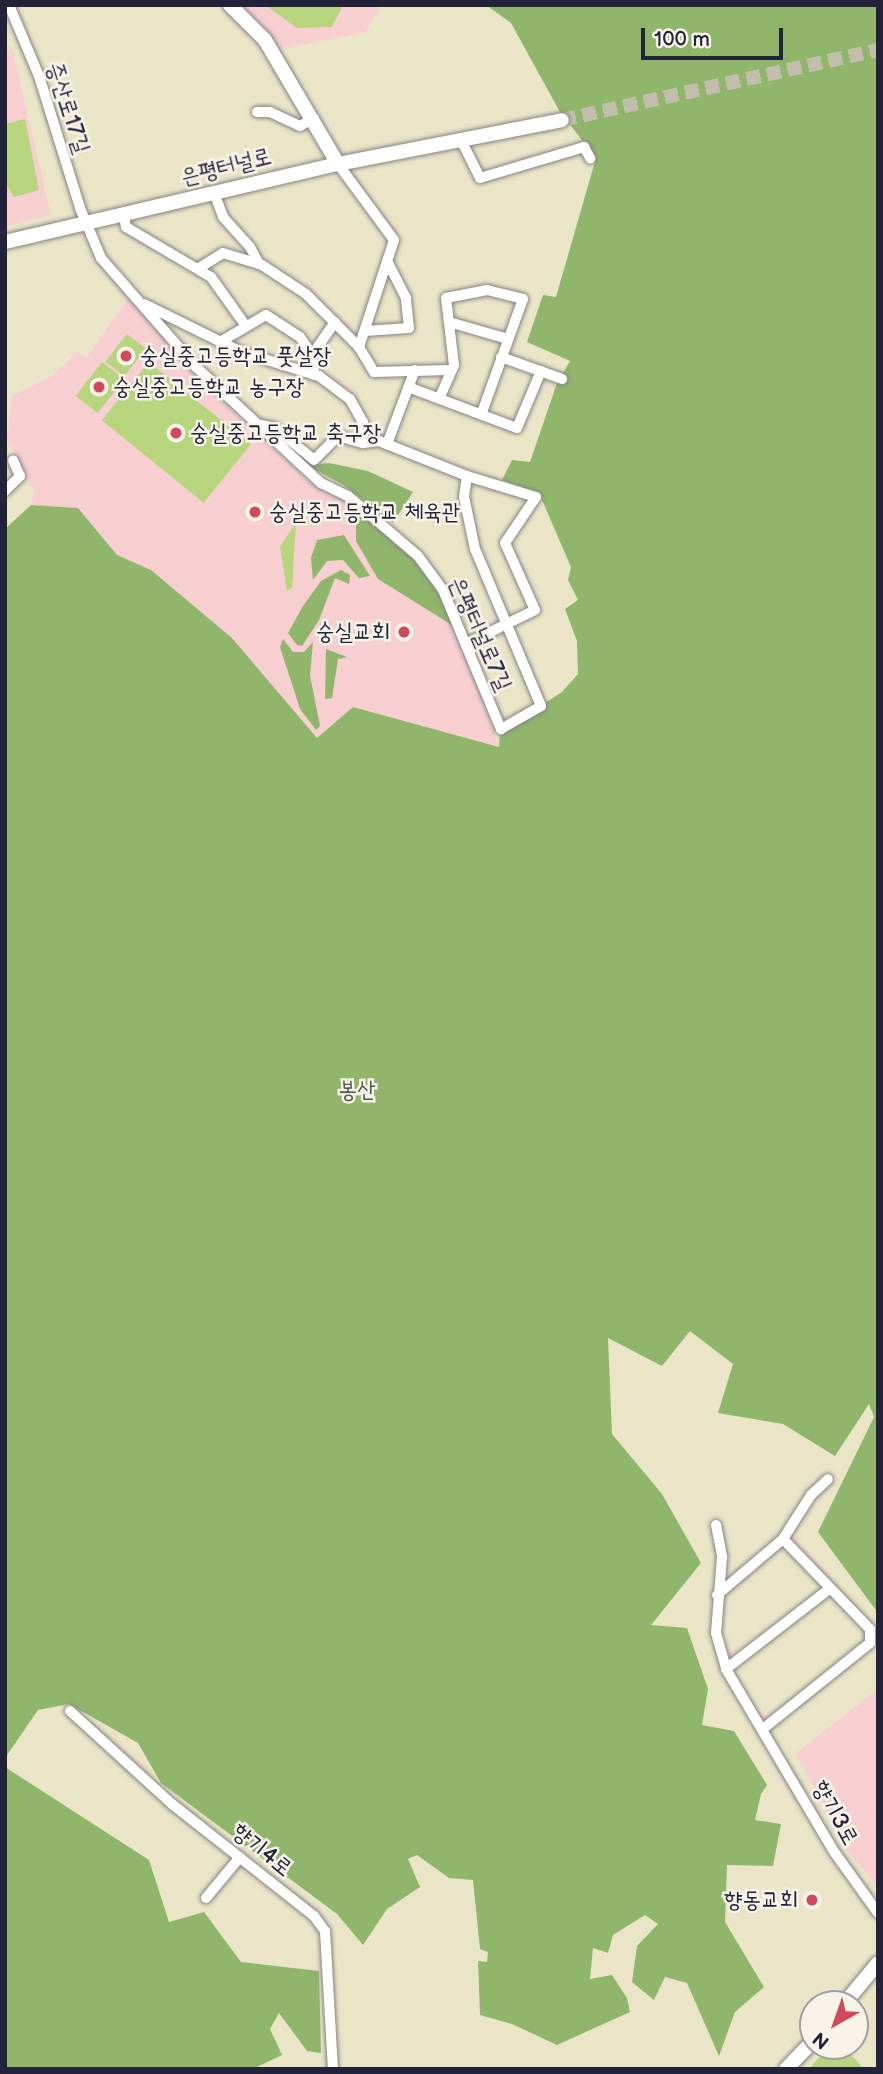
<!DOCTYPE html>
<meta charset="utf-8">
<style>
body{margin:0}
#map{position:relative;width:883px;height:2074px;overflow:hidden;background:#ebe5c8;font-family:"Balsamiq Sans","Poor Story",sans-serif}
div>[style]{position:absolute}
.built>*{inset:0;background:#f7cfd1}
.green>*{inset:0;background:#b6d57c;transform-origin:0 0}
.forest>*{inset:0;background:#90b66c}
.secondary-tunnel>*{height:14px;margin-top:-7px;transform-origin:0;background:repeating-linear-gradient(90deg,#c3beac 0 14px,transparent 0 21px)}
.roads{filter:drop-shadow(0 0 2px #868482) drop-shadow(0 0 2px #868482)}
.street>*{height:10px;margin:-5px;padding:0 5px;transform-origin:5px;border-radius:5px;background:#fff}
.secondary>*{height:14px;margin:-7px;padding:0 7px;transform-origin:7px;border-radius:7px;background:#fff}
.dots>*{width:19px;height:19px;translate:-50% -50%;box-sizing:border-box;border:4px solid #f7f3e8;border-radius:50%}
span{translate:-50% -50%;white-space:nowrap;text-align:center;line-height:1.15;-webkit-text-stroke:5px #f7f3e8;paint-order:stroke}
.street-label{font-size:23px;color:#22223b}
.poi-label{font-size:23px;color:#22223b}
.left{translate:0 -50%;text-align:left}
.right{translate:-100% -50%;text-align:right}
.park-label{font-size:23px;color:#4e584e}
.frame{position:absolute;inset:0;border:7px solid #22223b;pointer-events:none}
.north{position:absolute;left:799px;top:1990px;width:70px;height:70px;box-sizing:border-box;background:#f7f3e8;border:2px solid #a29fa3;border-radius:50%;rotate:220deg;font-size:19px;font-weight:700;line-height:28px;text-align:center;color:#22223b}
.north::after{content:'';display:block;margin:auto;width:24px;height:32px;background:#d1495b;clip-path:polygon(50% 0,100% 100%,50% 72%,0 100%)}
.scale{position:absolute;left:641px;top:28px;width:142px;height:32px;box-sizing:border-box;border:4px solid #22223b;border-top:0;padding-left:9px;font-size:21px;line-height:24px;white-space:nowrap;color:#22223b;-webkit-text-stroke:5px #f7f3e8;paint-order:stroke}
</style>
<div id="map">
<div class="built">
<i style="clip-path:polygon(237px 5px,381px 5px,366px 32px,279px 49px)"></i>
<i style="clip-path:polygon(12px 47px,51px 215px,5px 226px,5px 56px)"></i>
<i style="clip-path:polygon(129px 297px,192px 374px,310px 483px,353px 505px,396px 543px,462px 638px,499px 747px,353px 707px,317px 739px,232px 638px,151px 570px,117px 555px,78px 508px,31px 505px,34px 492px,7px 439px,12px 396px,53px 375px,77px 352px,87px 357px)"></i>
<i style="clip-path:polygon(878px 1689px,878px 1887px,845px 1848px,796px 1753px)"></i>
</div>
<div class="green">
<i style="clip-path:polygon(265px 5px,343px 5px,332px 27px,297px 28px)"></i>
<i style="clip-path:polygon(25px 119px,39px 190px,14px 197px,5px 183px,5px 124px)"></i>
<i style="left:127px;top:334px;width:24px;height:35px;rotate:38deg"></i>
<i style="left:102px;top:362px;width:28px;height:43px;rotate:38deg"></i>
<i style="left:149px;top:362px;width:131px;height:75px;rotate:39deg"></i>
<i style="clip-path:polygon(296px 522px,292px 588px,287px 591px,280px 547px)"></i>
<i style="clip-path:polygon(829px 2046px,843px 2046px,864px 2069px,809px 2069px)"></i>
</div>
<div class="forest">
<i style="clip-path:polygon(486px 5px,878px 5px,878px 1613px,818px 1532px,874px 1417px,869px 1404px,835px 1456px,783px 1424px,718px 1413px,733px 1364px,690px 1331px,662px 1366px,608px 1338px,612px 1434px,662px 1494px,701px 1563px,651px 1625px,687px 1628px,708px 1689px,702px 1725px,734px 1731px,767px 1785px,761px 1794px,755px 1820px,781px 1824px,773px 1866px,727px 1865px,725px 1922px,764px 1987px,735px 2012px,719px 2056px,687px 1983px,665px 1977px,654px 2000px,632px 1982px,637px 1946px,658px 1924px,645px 1915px,613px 1935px,608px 1953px,593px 1948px,590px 1979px,612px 1975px,627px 1998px,630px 2012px,557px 2045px,512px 2024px,480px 2015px,478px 1961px,487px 1962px,488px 1952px,480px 1949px,473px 1880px,449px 1878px,417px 1855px,408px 1859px,420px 1887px,387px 1909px,363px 1945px,337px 1914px,161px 1783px,138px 1743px,69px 1704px,38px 1710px,5px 1758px,5px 529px,31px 505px,78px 508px,117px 555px,151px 570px,232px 638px,317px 738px,353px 707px,499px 747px,500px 732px,562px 692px,578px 674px,577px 641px,565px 609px,578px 600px,568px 580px,571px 567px,539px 493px,502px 480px,512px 460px,530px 462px,557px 383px,570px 361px,527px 342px,543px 295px,556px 297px,596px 158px,560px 112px,511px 23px)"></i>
<i style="clip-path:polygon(329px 463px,368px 471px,413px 492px,393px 523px,345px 486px,307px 465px)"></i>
<i style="clip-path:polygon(356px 506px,414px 556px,442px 593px,455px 627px,378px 579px,356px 541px)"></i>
<i style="clip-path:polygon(344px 535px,370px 576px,359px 578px,343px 560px,327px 561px,313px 580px,311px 558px,317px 540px)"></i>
<i style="clip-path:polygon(341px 570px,350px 575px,349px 584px,335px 578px,319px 620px,302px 646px,297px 645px,288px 633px,303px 606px,321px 581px)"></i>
<i style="clip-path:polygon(283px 639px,293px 652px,304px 652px,313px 642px,310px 675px,320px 726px,316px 730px,300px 709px,280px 647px)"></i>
<i style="clip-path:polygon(326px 649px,347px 657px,338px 659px,332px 698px,325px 699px)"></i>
<i style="clip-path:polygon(5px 1767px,149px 1860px,169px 1922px,204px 1912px,241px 1962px,319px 1971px,321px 2053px,307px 2051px,279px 2013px,270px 2029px,282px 2055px,253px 2069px,5px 2069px)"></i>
</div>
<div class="secondary-tunnel">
<i style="left:562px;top:120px;width:324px;rotate:-12.5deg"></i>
</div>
<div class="roads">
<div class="street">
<i style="left:9px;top:5px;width:77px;rotate:67.1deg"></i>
<i style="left:39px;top:76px;width:138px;rotate:72.7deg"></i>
<i style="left:80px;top:208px;width:54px;rotate:67.2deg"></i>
<i style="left:101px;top:258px;width:145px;rotate:48.9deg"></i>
<i style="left:196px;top:367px;width:171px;rotate:42.9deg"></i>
<i style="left:321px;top:483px;width:30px;rotate:26deg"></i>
<i style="left:348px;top:496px;width:92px;rotate:40.6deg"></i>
<i style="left:418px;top:556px;width:42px;rotate:53.7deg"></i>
<i style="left:443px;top:590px;width:151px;rotate:67.4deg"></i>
<i style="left:501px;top:729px;width:46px;rotate:-29.9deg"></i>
<i style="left:541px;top:706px;width:170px;rotate:-112.8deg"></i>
<i style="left:475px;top:549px;width:53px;rotate:-101.9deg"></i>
<i style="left:464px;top:497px;width:21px;rotate:-82deg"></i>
<i style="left:257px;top:112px;width:13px"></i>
<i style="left:270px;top:112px;width:33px;rotate:25deg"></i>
<i style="left:300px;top:126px;width:16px;rotate:-30deg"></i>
<i style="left:462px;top:142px;width:40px;rotate:63.4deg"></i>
<i style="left:480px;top:178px;width:109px;rotate:-16.6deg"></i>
<i style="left:584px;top:147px;width:13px;rotate:61deg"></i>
<i style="left:338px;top:164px;width:94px;rotate:53.6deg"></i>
<i style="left:394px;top:240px;width:113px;rotate:108.1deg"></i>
<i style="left:214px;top:193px;width:26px;rotate:69deg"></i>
<i style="left:223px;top:217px;width:40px;rotate:48deg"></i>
<i style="left:250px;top:247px;width:19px;rotate:62deg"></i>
<i style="left:124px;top:216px;width:11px;rotate:80deg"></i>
<i style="left:126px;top:227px;width:99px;rotate:30.5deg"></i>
<i style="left:211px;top:277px;width:60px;rotate:54.5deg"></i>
<i style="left:199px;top:268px;width:28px;rotate:-32deg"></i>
<i style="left:223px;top:253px;width:41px;rotate:17.1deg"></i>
<i style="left:262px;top:265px;width:53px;rotate:33.4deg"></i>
<i style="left:306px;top:294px;width:75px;rotate:45deg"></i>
<i style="left:359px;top:347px;width:29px;rotate:59deg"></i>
<i style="left:374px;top:372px;width:76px;rotate:-1.5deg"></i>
<i style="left:144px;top:304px;width:108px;rotate:26.3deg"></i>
<i style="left:241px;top:352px;width:82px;rotate:17.1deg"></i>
<i style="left:319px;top:376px;width:39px;rotate:37deg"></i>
<i style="left:350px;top:399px;width:26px;rotate:61deg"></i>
<i style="left:363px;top:422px;width:21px;rotate:90deg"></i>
<i style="left:449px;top:322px;width:61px;rotate:16.1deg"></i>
<i style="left:365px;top:331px;width:44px;rotate:-3.9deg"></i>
<i style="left:409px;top:328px;width:30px;rotate:-96deg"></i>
<i style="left:406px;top:298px;width:39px;rotate:-117deg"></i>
<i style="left:220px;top:342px;width:53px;rotate:-30.4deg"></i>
<i style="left:266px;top:315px;width:40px;rotate:32.9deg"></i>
<i style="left:300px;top:337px;width:22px;rotate:56deg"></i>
<i style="left:312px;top:355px;width:20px;rotate:84deg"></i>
<i style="left:312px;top:355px;width:40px;rotate:-55.1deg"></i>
<i style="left:501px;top:357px;width:65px;rotate:19.8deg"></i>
<i style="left:408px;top:387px;width:116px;rotate:20.6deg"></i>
<i style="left:517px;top:428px;width:62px;rotate:-67.2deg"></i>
<i style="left:439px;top:399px;width:37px;rotate:-66deg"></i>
<i style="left:454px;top:365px;width:67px;rotate:-96.8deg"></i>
<i style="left:446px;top:298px;width:42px;rotate:-11deg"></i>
<i style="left:487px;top:290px;width:37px;rotate:14deg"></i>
<i style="left:523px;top:299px;width:123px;rotate:109.9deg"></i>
<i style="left:261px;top:425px;width:14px;rotate:12deg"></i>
<i style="left:275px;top:428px;width:50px;rotate:39.4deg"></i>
<i style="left:314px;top:460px;width:34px;rotate:-45deg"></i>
<i style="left:338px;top:436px;width:26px;rotate:16deg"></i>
<i style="left:363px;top:443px;width:16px;rotate:-7deg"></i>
<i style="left:379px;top:441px;width:95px;rotate:21.7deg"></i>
<i style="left:467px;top:476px;width:72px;rotate:16.9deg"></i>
<i style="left:536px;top:497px;width:55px;rotate:124deg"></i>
<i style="left:505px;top:543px;width:73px;rotate:65.9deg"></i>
<i style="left:535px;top:610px;width:77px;rotate:153.8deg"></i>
<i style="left:387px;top:444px;width:79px;rotate:-69.3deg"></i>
<i style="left:5px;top:491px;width:21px;rotate:-45deg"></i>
<i style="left:20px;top:476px;width:17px;rotate:-114deg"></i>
<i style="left:716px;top:1525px;width:33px;rotate:79deg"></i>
<i style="left:722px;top:1557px;width:76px;rotate:94.5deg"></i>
<i style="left:716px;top:1633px;width:37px;rotate:74deg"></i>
<i style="left:726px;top:1669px;width:214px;rotate:59.4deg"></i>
<i style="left:835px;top:1853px;width:74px;rotate:54.4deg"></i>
<i style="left:783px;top:1539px;width:52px;rotate:-57.5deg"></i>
<i style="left:811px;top:1495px;width:23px;rotate:-43deg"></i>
<i style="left:717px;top:1595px;width:87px;rotate:-40.3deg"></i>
<i style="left:783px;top:1539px;width:125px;rotate:46deg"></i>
<i style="left:870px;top:1629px;width:14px;rotate:90deg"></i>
<i style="left:870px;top:1643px;width:136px;rotate:141.3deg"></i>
<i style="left:726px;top:1669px;width:129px;rotate:-37.8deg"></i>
<i style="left:70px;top:1711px;width:138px;rotate:42.4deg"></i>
<i style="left:172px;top:1804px;width:181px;rotate:38.3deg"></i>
<i style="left:314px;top:1916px;width:19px;rotate:54deg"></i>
<i style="left:325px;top:1931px;width:138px;rotate:86.7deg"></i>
<i style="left:206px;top:1898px;width:53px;rotate:-50.3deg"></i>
</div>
<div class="secondary">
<i style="left:230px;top:5px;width:49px;rotate:45deg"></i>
<i style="left:265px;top:40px;width:144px;rotate:59.5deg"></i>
<i style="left:5px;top:242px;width:342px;rotate:-13.2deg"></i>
<i style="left:338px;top:164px;width:228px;rotate:-11.1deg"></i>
<i style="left:844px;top:2004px;width:53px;rotate:-50.3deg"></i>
<i style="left:786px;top:2069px;width:39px;rotate:-46deg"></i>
</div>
</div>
<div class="dots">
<i style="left:126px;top:356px;background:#d1495b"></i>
<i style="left:99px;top:387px;background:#d1495b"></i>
<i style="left:176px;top:433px;background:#d1495b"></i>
<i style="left:255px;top:512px;background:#d1495b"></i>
<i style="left:404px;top:632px;background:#d1495b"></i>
<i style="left:812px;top:1900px;background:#d1495b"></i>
</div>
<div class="street-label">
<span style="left:68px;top:108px;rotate:72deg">증산로17길</span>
<span style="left:226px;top:167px;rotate:-14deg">은평터널로</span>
<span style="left:480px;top:634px;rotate:66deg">은평터널로7길</span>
<span style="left:835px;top:1813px;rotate:61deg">향기3로</span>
<span style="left:262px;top:1850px;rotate:39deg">향기4로</span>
</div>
<div class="poi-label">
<span class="left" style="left:140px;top:356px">숭실중고등학교 풋살장</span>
<span class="left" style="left:113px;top:387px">숭실중고등학교 농구장</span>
<span class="left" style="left:190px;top:433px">숭실중고등학교 축구장</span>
<span class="left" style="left:269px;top:512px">숭실중고등학교 체육관</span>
<span class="right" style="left:390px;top:632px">숭실교회</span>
<span class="right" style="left:798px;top:1900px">향동교회</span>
</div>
<div class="park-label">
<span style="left:357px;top:1090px">봉산</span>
</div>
<div class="frame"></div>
<div class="north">N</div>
<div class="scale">100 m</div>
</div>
